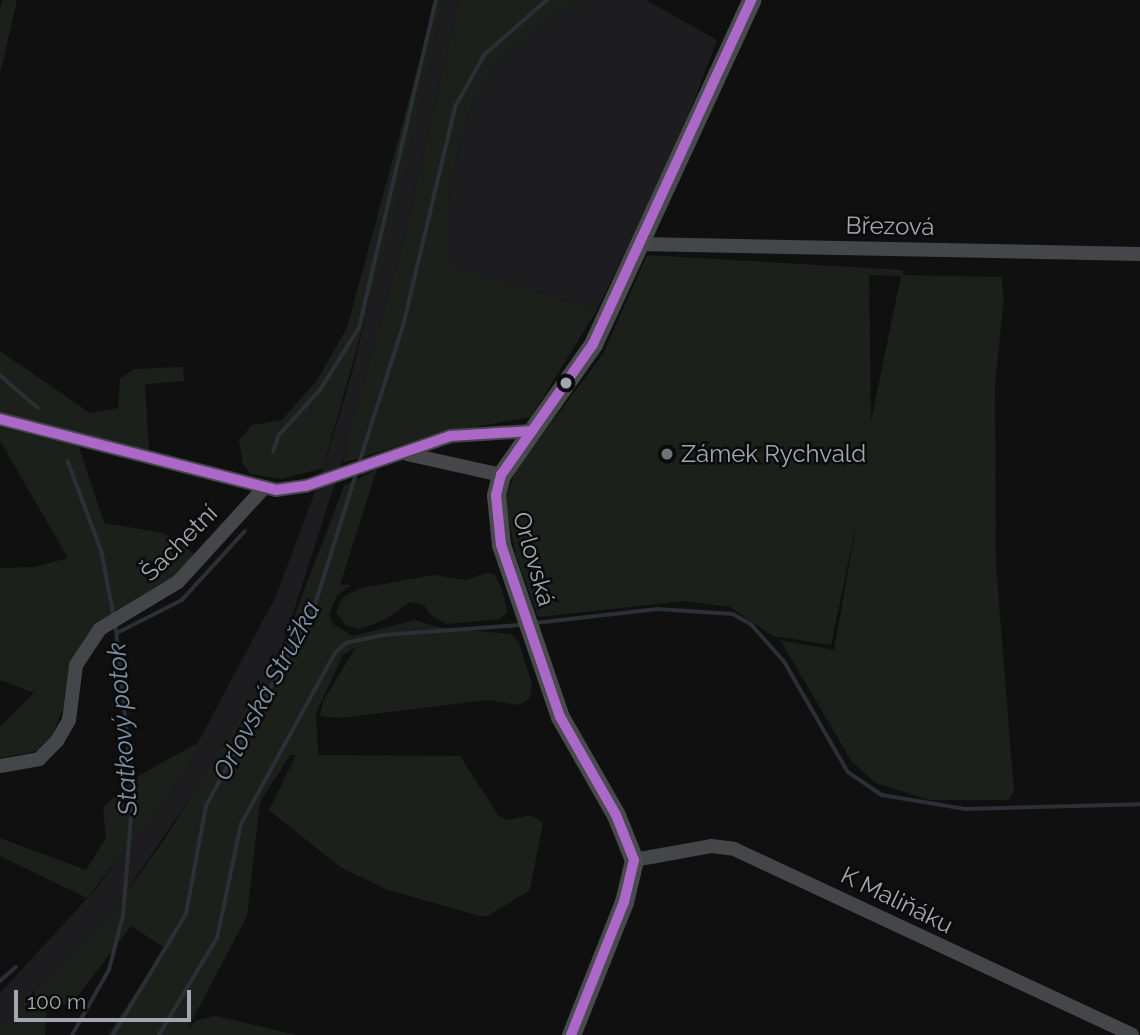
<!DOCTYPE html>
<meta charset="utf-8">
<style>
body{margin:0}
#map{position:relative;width:1140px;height:1035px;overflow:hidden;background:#101011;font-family:Raleway,sans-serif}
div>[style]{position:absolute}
.built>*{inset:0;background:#1d1d1f}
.green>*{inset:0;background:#1b201b}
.stream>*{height:3.5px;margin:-1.75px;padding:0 1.75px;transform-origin:1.75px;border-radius:1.75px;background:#2a3035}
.minor>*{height:14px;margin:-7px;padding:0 7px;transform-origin:7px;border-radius:7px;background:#454649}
.secondary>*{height:19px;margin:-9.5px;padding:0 9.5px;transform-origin:9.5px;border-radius:9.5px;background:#494a4d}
.bus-1>*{height:10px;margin:-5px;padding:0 5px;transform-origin:5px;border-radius:5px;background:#ac68c9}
.dots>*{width:19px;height:19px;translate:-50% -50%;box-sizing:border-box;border:4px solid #0b0b0c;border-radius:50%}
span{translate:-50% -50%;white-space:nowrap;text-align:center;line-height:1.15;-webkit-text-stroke:5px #0b0b0c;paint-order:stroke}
.street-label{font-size:24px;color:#a3a6b0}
.poi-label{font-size:24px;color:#a3a6b0}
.left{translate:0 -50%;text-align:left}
.water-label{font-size:26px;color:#7d92a7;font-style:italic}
.scale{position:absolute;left:14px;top:990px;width:177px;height:32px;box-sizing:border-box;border:4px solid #a3a6b0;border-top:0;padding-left:9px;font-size:21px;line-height:24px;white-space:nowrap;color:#a3a6b0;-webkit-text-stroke:5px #0b0b0c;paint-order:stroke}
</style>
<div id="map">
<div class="built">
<i style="clip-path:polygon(443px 0,459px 0,405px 234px,351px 433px,281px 651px,210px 768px,117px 905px,0 1027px,0 993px,96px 889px,146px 822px,193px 752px,276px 596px,321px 476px,352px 373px)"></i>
<i style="clip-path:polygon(584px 0,646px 0,717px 40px,680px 138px,597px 310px,448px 267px,450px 183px,470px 108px,494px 66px,548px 18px)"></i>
</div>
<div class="green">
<i style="clip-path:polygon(2px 0,17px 0,0 74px,0 10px)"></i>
<i style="clip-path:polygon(436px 0,443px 0,390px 230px,323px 468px,282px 479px,250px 474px,243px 464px,239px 440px,252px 425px,282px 420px,317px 380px,347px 328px)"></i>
<i style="clip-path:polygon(459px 0,584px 0,548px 18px,494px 66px,470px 108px,450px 183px,448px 266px,597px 310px,531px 417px,450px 431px,342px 463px,405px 234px)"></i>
<i style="clip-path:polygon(evenodd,647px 255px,903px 270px,903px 275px,1001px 277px,1004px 298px,995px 383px,996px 565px,1014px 791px,1008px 800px,929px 800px,876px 783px,852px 762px,780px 640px,834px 650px,858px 515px,831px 645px,773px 636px,730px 607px,684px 601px,538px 617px,516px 555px,505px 502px,515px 471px,603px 354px,647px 255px,869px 275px,901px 276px,871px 421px,871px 420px,869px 275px)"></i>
<i style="clip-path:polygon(0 351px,90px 413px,118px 408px,120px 379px,134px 369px,183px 367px,184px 381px,145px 384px,149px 450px,0 413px)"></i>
<i style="clip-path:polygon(0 427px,79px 447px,104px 523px,164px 533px,196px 555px,158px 594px,99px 626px,69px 663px,63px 708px,52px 736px,37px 751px,0 758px,0 727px,34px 693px,0 680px,0 568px,35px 567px,68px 558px,0 441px)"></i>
<i style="clip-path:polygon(377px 469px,340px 585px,351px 585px,337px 596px,329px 614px,333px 624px,353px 636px,415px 620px,437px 627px,511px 634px,519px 643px,532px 684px,530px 698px,519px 705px,488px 700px,340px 718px,320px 716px,323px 701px,356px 647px,343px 655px,316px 713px,318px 755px,460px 756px,498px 815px,508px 820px,531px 815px,543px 823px,530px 890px,488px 916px,480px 916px,388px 890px,340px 867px,269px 810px,296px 755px,290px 755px,260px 802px,247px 916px,188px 1028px,197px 1020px,216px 1016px,297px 1035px,108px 1035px,165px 948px,131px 926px,73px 1002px,47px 1009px,45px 1035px,0 1035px,0 1027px,117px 905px,164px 840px,281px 651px,344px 486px)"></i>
<i style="clip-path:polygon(486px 573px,494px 574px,502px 589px,507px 612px,500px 619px,447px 624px,429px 614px,424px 605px,409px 602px,386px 619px,360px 629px,345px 625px,336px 612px,343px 597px,361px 588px,434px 575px,466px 580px)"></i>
<i style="clip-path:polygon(203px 740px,159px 808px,87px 898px,0 856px,0 838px,86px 870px,106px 838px,103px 807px,140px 775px)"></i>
</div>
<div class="stream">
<i style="left:0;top:375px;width:50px;rotate:41deg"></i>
<i style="left:273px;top:452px;width:18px;rotate:-71deg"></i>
<i style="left:279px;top:435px;width:61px;rotate:-47.7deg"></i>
<i style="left:320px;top:390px;width:73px;rotate:-57.8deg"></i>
<i style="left:359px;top:328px;width:337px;rotate:-76.8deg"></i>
<i style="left:68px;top:461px;width:97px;rotate:69.5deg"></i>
<i style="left:102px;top:552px;width:65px;rotate:79.4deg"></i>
<i style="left:359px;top:463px;width:144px;rotate:-72.2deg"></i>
<i style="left:403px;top:326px;width:225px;rotate:-76.6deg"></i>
<i style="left:455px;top:107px;width:61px;rotate:-60.5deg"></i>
<i style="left:485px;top:54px;width:82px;rotate:-41.1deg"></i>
<i style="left:535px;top:623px;width:123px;rotate:-6.5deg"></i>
<i style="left:657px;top:609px;width:76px;rotate:3.8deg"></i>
<i style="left:733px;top:614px;width:21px;rotate:29deg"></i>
<i style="left:751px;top:624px;width:50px;rotate:48.3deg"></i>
<i style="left:784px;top:661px;width:128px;rotate:60deg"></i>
<i style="left:848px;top:772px;width:41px;rotate:34.1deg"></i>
<i style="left:882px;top:795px;width:85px;rotate:9.5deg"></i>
<i style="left:966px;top:809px;width:174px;rotate:-1.6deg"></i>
<i style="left:117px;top:633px;width:73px;rotate:-26.9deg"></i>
<i style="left:182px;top:600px;width:93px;rotate:-47.6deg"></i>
<i style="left:0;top:981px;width:21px;rotate:-41deg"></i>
<i style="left:72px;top:1035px;width:75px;rotate:-60.4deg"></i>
<i style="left:109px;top:970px;width:56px;rotate:-75.5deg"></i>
<i style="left:123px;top:916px;width:123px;rotate:-85.4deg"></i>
<i style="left:133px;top:793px;width:171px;rotate:-96deg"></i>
<i style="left:113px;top:1035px;width:141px;rotate:-58.9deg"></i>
<i style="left:186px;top:914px;width:110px;rotate:-79.5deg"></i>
<i style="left:206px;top:806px;width:226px;rotate:-61.4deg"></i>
<i style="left:314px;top:608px;width:140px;rotate:-72.6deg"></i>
<i style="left:159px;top:1035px;width:113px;rotate:-59.1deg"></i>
<i style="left:217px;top:938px;width:116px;rotate:-78.1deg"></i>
<i style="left:241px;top:824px;width:195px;rotate:-61.2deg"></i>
<i style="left:335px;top:653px;width:15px;rotate:-42deg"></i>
<i style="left:346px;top:643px;width:39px;rotate:-12deg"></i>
<i style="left:384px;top:635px;width:137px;rotate:-4.2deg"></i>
</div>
<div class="minor">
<i style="left:640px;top:244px;width:500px;rotate:1.15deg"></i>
<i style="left:0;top:419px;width:285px;rotate:14.4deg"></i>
<i style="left:276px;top:490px;width:30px;rotate:-8deg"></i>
<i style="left:306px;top:486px;width:152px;rotate:-19.1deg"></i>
<i style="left:450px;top:436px;width:82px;rotate:-3.5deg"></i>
<i style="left:407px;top:454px;width:96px;rotate:12.6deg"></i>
<i style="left:0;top:766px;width:40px;rotate:-10deg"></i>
<i style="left:39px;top:759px;width:25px;rotate:-45deg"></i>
<i style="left:57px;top:741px;width:24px;rotate:-60deg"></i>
<i style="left:69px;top:720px;width:55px;rotate:-82.7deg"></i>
<i style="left:76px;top:665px;width:43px;rotate:-56.3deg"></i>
<i style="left:100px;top:629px;width:91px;rotate:-31.1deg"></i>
<i style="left:178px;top:582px;width:126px;rotate:-47.6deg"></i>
<i style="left:634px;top:860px;width:78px;rotate:-10.3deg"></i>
<i style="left:711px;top:846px;width:23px;rotate:7deg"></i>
<i style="left:734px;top:849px;width:439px;rotate:25deg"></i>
</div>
<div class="secondary">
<i style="left:571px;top:1035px;width:143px;rotate:-68.3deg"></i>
<i style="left:624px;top:902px;width:43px;rotate:-76.6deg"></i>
<i style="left:634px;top:860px;width:48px;rotate:-111.8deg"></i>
<i style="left:616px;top:815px;width:113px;rotate:-119.7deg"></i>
<i style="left:560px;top:717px;width:182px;rotate:-108.9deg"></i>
<i style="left:501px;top:545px;width:50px;rotate:-95.7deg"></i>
<i style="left:496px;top:495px;width:21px;rotate:-76deg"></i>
<i style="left:501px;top:475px;width:160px;rotate:-54.9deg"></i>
<i style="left:593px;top:344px;width:379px;rotate:-65.3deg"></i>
</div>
<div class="bus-1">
<i style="left:0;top:419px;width:285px;rotate:14.4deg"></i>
<i style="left:276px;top:490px;width:30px;rotate:-8deg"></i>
<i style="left:306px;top:486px;width:152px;rotate:-19.1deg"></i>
<i style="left:450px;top:436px;width:82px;rotate:-3.5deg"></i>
<i style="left:571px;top:1035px;width:143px;rotate:-68.3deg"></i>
<i style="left:624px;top:902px;width:43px;rotate:-76.6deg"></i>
<i style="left:634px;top:860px;width:48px;rotate:-111.8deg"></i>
<i style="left:616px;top:815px;width:113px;rotate:-119.7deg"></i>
<i style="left:560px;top:717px;width:182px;rotate:-108.9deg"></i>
<i style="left:501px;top:545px;width:50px;rotate:-95.7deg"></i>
<i style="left:496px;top:495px;width:21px;rotate:-76deg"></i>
<i style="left:501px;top:475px;width:160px;rotate:-54.9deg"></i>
<i style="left:593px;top:344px;width:379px;rotate:-65.3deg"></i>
</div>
<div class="dots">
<i style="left:566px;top:383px;background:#a3a6b0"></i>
<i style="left:667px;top:454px;background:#707278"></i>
</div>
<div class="street-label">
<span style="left:890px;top:226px;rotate:1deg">Březová</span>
<span style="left:179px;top:543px;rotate:-45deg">Šachetní</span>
<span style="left:534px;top:559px;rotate:74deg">Orlovská</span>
<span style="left:897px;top:900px;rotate:26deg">K Maliňáku</span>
</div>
<div class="poi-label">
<span class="left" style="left:681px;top:454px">Zámek Rychvald</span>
</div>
<div class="water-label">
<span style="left:267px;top:691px;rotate:-62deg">Orlovská Stružka</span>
<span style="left:123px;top:729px;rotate:-94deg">Statkový potok</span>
</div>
<div class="scale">100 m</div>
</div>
